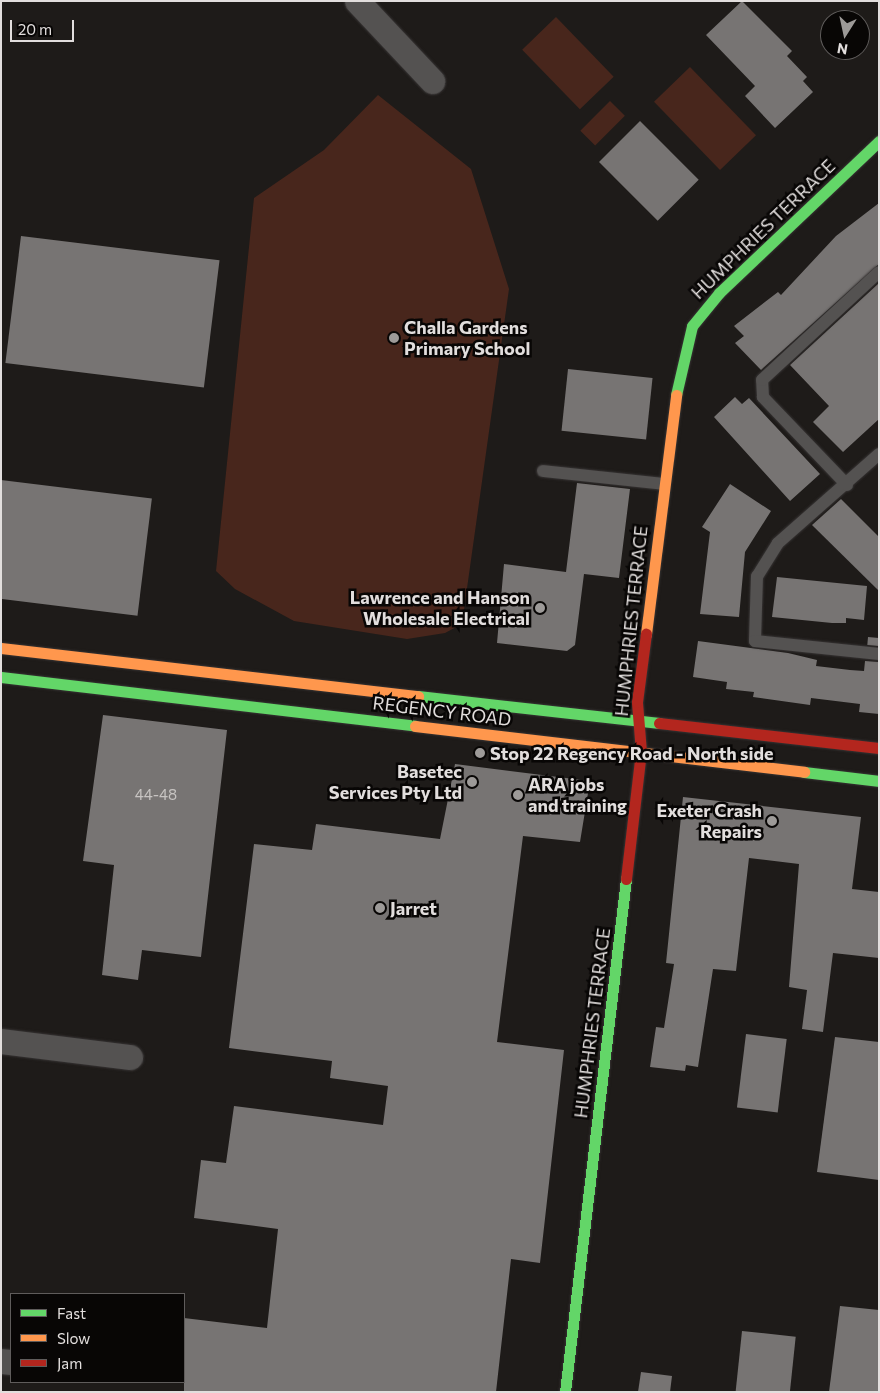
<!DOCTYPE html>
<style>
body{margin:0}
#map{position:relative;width:880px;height:1393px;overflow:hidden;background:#1e1b19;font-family:Commissioner,sans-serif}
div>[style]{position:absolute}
.green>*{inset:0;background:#48261c;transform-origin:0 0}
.building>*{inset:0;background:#777473;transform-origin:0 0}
.roads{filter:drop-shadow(0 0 1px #373434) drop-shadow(0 0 1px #373434)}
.lane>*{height:12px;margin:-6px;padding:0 6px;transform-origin:6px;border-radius:6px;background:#545251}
.street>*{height:25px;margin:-12.5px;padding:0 12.5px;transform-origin:12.5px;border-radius:12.5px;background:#545251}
.fast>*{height:11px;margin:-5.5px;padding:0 5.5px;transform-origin:5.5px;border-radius:5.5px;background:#63d668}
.slow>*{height:11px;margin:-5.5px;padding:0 5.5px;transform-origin:5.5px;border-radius:5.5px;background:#ff974d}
.jam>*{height:11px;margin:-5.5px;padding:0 5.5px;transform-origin:5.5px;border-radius:5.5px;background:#b3261e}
.dots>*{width:14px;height:14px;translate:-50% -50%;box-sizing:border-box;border:2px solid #080605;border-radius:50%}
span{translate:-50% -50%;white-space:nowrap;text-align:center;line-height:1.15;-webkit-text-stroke:5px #080605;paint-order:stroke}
.number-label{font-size:15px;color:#c7c4c2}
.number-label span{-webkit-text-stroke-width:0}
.street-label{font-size:18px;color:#e2dedd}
.poi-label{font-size:18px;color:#e2dedd;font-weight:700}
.left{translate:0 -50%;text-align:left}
.right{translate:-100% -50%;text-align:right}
.frame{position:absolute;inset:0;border:2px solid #e2dedd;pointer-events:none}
.legend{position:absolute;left:10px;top:1293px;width:175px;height:90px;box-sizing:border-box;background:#080605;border:1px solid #5f5c5b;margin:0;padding:6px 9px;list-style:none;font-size:15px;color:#e2dedd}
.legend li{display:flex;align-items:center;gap:10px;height:25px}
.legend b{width:25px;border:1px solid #5f5c5b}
.north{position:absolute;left:820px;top:10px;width:50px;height:50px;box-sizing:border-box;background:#080605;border:1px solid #5f5c5b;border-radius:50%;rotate:190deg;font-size:14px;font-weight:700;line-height:20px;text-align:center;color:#e2dedd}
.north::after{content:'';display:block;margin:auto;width:18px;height:22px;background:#9d9a98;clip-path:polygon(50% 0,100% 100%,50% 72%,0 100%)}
.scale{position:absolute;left:10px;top:20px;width:64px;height:22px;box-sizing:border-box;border:2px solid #e2dedd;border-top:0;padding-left:6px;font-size:15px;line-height:18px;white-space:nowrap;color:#e2dedd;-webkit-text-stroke:4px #080605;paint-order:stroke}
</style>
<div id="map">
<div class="green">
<i style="left:556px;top:17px;width:83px;height:47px;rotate:46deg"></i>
<i style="left:690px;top:67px;width:95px;height:50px;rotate:46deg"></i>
<i style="clip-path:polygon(378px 95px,471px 169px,509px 289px,462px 624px,445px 633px,407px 639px,294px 621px,235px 589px,216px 571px,254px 198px,324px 150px)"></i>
<i style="left:610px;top:101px;width:21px;height:42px;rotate:45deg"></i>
</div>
<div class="building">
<i style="clip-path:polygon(742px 1px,792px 51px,787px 56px,807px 77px,803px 81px,813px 92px,775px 128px,745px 96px,755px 86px,706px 35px)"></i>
<i style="left:640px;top:121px;width:83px;height:58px;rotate:45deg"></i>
<i style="clip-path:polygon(879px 203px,879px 264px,761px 370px,735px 343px,744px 336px,734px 326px,778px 292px,781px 295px,836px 236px)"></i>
<i style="left:21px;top:236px;width:200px;height:128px;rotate:7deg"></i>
<i style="clip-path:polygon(879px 283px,879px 419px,843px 452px,813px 422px,829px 406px,790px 365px)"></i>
<i style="left:568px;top:369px;width:85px;height:62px;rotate:6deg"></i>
<i style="clip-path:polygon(735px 397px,742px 404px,749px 398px,820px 474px,790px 501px,714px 417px)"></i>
<i style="left:1px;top:480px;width:152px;height:118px;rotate:7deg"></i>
<i style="clip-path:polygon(577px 483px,630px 489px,619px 578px,584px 574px,575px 645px,567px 651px,497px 643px,504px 564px,566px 572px)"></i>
<i style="clip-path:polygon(730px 484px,771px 511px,745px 552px,739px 617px,700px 614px,710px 532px,702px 527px)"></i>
<i style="clip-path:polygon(841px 499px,879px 537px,879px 591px,812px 525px)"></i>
<i style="clip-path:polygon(777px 577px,867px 586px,864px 620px,846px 618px,846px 623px,832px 623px,772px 617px)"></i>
<i style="left:868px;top:637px;width:11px;height:8px;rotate:5deg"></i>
<i style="clip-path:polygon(698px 641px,788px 653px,817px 660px,816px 666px,850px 670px,864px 671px,865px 661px,879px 662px,879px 714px,859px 712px,860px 704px,811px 698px,810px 705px,753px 697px,754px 692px,726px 689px,727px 682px,693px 677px)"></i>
<i style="clip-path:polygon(103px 715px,227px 730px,201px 957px,142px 950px,138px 980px,102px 975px,114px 865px,83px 861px)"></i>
<i style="clip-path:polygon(455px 764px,590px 781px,580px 842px,523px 836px,497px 1042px,564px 1050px,540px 1263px,511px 1259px,496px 1392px,184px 1392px,184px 1318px,267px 1328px,278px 1229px,194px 1218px,201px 1160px,226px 1163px,234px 1106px,383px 1125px,388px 1086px,330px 1078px,332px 1061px,229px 1048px,254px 844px,312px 850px,316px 824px,440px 839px)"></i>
<i style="clip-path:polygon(683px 797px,861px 817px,852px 889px,879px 892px,879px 958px,833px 953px,823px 1032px,802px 1029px,807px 990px,789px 987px,799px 864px,749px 858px,736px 971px,713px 969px,698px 1067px,686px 1065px,685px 1071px,650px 1067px,656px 1027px,664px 1028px,674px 964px,666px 963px)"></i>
<i style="left:746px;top:1034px;width:41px;height:74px;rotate:7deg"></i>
<i style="clip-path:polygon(835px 1037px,879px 1042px,879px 1180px,817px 1172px)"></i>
<i style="clip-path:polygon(840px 1306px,879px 1310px,879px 1392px,829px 1392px)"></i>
<i style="left:742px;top:1331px;width:54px;height:61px;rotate:6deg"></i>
<i style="clip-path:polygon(641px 1372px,672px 1376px,670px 1392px,638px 1392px)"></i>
</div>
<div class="roads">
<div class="lane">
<i style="left:879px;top:454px;width:135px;rotate:138.6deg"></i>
<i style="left:778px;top:543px;width:39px;rotate:122deg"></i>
<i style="left:757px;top:576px;width:65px;rotate:91.8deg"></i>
<i style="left:755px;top:641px;width:125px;rotate:6deg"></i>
<i style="left:543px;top:471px;width:122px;rotate:6.1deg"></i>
<i style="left:847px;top:485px;width:122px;rotate:-133.7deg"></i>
<i style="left:763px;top:397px;width:17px;rotate:-93deg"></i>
<i style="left:762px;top:380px;width:159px;rotate:-42.7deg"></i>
</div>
<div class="street">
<i style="left:357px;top:1px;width:110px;rotate:46.8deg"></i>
<i style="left:1px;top:1041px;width:130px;rotate:7.1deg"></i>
<i style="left:1px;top:1361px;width:10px;rotate:6deg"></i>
</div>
<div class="fast">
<i style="left:676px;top:395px;width:71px;rotate:-76.9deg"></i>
<i style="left:692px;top:326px;width:43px;rotate:-50.7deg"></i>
<i style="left:719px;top:293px;width:221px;rotate:-43.5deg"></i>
<i style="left:1px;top:677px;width:417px;rotate:6.7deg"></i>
<i style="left:418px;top:696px;width:243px;rotate:6.4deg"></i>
<i style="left:804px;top:772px;width:76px;rotate:6.8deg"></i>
<i style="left:565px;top:1392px;width:517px;rotate:-83.22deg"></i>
</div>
<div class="slow">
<i style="left:646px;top:634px;width:241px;rotate:-82.8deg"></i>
<i style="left:1px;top:648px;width:420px;rotate:6.6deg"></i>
<i style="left:415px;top:726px;width:392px;rotate:6.7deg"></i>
</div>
<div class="jam">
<i style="left:659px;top:723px;width:221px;rotate:6.5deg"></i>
<i style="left:626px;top:879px;width:128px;rotate:-83.3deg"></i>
<i style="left:641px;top:752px;width:50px;rotate:-94.6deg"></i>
<i style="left:637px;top:702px;width:69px;rotate:-82.5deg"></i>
</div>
</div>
<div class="dots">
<i style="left:394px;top:338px;background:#9d9a98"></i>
<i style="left:540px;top:608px;background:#9d9a98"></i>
<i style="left:480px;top:753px;background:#9d9a98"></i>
<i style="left:472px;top:782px;background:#9d9a98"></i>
<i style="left:518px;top:795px;background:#9d9a98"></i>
<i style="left:772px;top:821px;background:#9d9a98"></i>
<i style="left:380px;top:908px;background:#9d9a98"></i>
</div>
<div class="number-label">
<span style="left:156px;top:795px">44-48</span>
</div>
<div class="street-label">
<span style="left:763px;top:229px;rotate:-44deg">HUMPHRIES TERRACE</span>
<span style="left:631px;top:621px;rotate:-84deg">HUMPHRIES TERRACE</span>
<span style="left:442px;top:711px;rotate:7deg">REGENCY ROAD</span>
<span style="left:592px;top:1023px;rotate:-83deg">HUMPHRIES TERRACE</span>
</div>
<div class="poi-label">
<span class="left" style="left:404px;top:338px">Challa Gardens<br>Primary School</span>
<span class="right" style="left:530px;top:608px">Lawrence and Hanson<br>Wholesale Electrical</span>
<span class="left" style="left:490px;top:753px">Stop 22 Regency Road - North side</span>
<span class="right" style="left:462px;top:782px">Basetec<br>Services Pty Ltd</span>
<span class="left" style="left:528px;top:795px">ARA jobs<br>and training</span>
<span class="right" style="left:762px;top:821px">Exeter Crash<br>Repairs</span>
<span class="left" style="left:390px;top:908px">Jarret</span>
</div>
<div class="frame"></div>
<ul class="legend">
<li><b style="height:6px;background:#63d668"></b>Fast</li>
<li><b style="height:6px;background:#ff974d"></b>Slow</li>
<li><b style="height:6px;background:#b3261e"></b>Jam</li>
</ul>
<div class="north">N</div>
<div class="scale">20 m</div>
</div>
